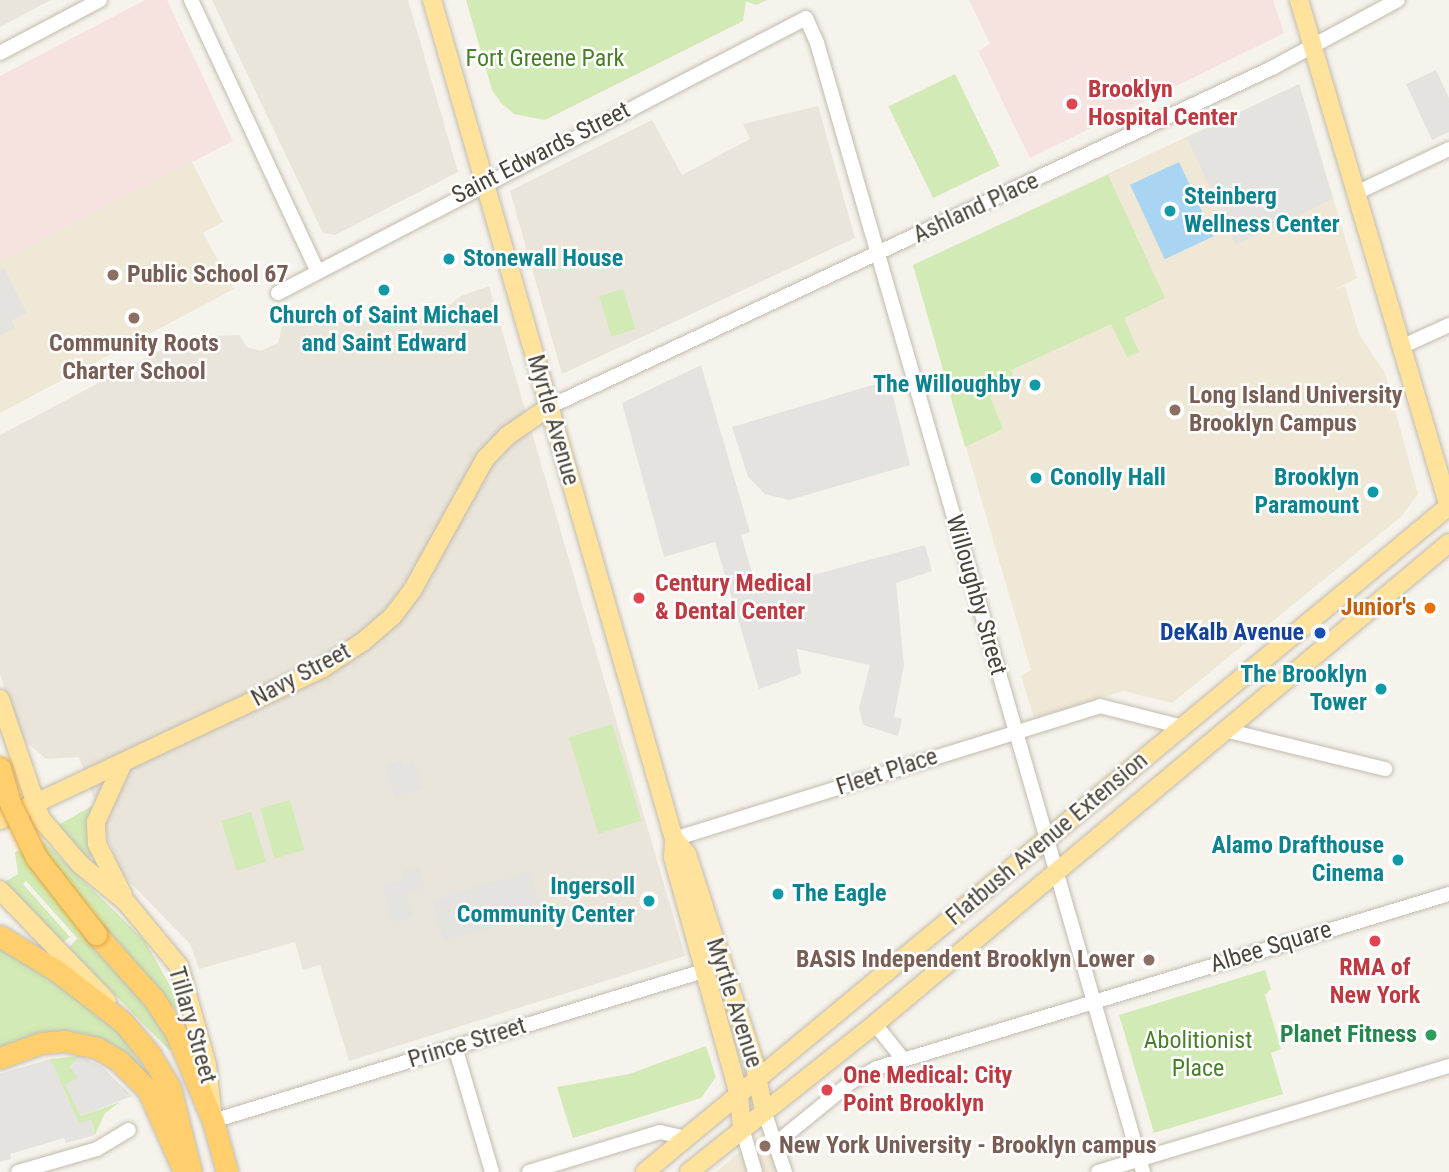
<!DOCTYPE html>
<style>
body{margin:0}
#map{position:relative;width:1449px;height:1172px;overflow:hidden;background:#f6f3ec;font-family:"Roboto Condensed",sans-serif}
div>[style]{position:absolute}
.residential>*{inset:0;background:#eae5da}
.education>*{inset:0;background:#efe8d6}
.medical>*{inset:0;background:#f6e3e0}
.green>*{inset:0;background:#d2eab5;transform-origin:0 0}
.parking>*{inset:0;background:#e5e3e0;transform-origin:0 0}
.water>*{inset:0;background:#a9d4f2;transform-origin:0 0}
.roads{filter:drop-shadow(0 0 2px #c2bbae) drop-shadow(0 0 2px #c2bbae)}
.minor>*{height:14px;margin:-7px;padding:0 7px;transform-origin:7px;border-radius:7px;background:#fff}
.major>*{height:18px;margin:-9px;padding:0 9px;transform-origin:9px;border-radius:9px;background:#ffe39c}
.highway>*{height:21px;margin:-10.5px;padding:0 10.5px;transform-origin:10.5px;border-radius:10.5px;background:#ffcf6e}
.bridges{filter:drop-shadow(0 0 2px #e0a43c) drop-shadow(0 0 2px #e0a43c)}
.highway-bridge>*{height:21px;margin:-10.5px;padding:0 10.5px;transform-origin:10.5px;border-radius:10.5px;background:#ffcf6e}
.dots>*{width:19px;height:19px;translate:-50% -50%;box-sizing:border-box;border:4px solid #fff;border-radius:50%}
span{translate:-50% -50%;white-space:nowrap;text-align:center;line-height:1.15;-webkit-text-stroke:5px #fff;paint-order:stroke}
.park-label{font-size:24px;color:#4a7f2a}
.health-label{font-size:24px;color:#be3a42;font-weight:700}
.left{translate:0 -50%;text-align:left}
.street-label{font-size:24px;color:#4b4439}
.culture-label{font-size:24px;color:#0d838f;font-weight:700}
.right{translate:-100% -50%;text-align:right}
.education-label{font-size:24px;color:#785e54;font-weight:700}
.food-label{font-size:24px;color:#c56008;font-weight:700}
.transit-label{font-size:24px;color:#164399;font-weight:700}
.leisure-label{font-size:24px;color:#27864d;font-weight:700}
</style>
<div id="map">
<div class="residential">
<i style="clip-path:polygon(0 0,51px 0,0 27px)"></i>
<i style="clip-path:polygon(212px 0,408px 0,458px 172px,335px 235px,323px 233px)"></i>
<i style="clip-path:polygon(818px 106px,855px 238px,562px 374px,510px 191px,652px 120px,682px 175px,750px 139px,743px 124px)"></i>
<i style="clip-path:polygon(489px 286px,685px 956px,349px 1061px,320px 965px,303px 970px,295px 942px,199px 969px,190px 944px,120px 872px,79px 757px,46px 759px,17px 734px,0 673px,0 435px,186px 337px,239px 335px,247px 347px,261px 351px,278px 343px,282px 325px,434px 317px,461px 296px)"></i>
</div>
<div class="education">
<i style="clip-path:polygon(1299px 84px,1357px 278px,1334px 290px,1345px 286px,1359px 334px,1385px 373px,1418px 494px,1402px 516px,1172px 703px,1124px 691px,1034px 718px,1021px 676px,1031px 670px,913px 265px)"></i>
<i style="clip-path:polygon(192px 162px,223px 222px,203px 233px,234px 289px,0 413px,0 261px)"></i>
<i style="clip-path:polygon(776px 1120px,792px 1172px,716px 1172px)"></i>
</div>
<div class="medical">
<i style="clip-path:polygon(145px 0,167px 0,233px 141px,0 261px,0 76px)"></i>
<i style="clip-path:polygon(969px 0,1273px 0,1284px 33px,1030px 158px,978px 51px,990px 44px)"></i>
</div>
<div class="green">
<i style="clip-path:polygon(466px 0,767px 0,756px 5px,746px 1px,743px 21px,545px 120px,514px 114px,501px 103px,492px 90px)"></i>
<i style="left:955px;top:74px;width:102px;height:74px;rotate:64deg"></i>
<i style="clip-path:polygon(1108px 175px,1165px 298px,1124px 318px,1139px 352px,1127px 357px,1111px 324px,1011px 370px,1013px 376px,990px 397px,1003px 429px,965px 447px,913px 265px)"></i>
<i style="left:623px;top:289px;width:42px;height:25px;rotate:73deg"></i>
<i style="left:612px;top:724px;width:101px;height:45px;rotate:73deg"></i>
<i style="left:290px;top:800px;width:52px;height:31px;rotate:74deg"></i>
<i style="clip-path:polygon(96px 804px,93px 856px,87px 858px,58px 825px)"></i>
<i style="left:251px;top:812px;width:52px;height:31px;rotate:73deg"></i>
<i style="clip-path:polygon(44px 842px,145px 941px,174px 993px,178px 1012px,159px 995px,145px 999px,173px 1048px,169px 1050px,69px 948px,77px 938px,26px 881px,23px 884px,70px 937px,62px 943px,3px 883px,18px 874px,15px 852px)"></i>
<i style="clip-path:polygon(0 941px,75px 992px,124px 1038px,160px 1092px,114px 1047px,0 1048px)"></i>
<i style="clip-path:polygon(1265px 970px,1271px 989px,1265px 995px,1281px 1049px,1271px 1053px,1283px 1094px,1154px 1133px,1119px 1015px)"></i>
<i style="clip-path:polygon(706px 1046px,716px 1077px,701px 1098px,573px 1138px,557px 1087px,629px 1074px)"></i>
<i style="clip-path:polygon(80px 1056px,70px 1067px,78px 1076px,81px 1116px,120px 1102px,105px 1113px,95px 1135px,91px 1120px,79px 1124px,50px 1059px)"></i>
</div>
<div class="parking">
<i style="clip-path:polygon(1436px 70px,1449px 98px,1449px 132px,1432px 140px,1406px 84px)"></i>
<i style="clip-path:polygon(1299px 84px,1333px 199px,1236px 245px,1187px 138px)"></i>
<i style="clip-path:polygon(4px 268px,27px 313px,11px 321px,15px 328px,0 336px,0 270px)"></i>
<i style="clip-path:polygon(701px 365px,750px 532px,741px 535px,757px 590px,925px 545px,932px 571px,896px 583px,904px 665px,894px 717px,902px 719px,898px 736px,863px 725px,859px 708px,870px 665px,797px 649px,801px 674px,759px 689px,715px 542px,664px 557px,622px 403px)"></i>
<i style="clip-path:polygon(889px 380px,910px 465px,789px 500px,765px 494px,748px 477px,732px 427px)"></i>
<i style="clip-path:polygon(401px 760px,403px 765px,414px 762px,422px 789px,395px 797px,385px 766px)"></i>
<i style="clip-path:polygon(418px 867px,425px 888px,406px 894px,413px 917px,393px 923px,382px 886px,401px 880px,403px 871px)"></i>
<i style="left:529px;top:871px;width:42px;height:102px;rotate:73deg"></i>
<i style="clip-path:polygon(80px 1056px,101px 1066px,132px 1096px,81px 1116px,65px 1084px,78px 1078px,70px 1067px)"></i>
<i style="clip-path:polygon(50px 1059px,79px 1123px,91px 1120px,95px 1135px,66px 1143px,64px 1138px,10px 1154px,11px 1159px,0 1162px,0 1074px)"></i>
</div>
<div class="water">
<i style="left:1179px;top:162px;width:82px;height:54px;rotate:65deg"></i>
</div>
<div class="roads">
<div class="minor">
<i style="left:191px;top:0;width:300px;rotate:65deg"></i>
<i style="left:0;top:53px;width:113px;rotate:-27.9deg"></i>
<i style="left:1356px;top:193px;width:103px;rotate:-25.3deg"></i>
<i style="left:278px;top:293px;width:595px;rotate:-27.51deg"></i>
<i style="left:806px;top:18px;width:27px;rotate:66deg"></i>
<i style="left:817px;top:43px;width:1175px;rotate:73.89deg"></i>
<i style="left:1401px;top:347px;width:53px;rotate:-24.6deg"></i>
<i style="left:549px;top:407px;width:799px;rotate:-25.12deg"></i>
<i style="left:1272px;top:68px;width:143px;rotate:-28.4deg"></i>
<i style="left:1225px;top:730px;width:165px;rotate:13.7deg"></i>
<i style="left:674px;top:839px;width:446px;rotate:-17.3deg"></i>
<i style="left:1100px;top:706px;width:86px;rotate:14.2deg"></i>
<i style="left:875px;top:1024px;width:43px;rotate:51.5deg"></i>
<i style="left:455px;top:1047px;width:130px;rotate:73.5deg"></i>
<i style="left:764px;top:1111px;width:65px;rotate:71deg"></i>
<i style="left:213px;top:1121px;width:523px;rotate:-17.01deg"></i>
<i style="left:742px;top:1128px;width:46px;rotate:73.5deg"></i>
<i style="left:775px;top:1144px;width:98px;rotate:-39.2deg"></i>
<i style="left:851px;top:1082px;width:30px;rotate:-28deg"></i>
<i style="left:877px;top:1068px;width:598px;rotate:-16.92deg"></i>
<i style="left:18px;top:1172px;width:82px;rotate:-16.2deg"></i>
<i style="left:97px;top:1149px;width:37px;rotate:-31deg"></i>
<i style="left:529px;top:1172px;width:137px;rotate:-17deg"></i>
<i style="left:660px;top:1132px;width:28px;rotate:13deg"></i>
<i style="left:1098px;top:1172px;width:367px;rotate:-16.8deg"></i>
</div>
<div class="major">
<i style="left:432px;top:0;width:873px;rotate:73.91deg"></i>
<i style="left:674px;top:839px;width:18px;rotate:93deg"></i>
<i style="left:673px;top:857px;width:247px;rotate:74.5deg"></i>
<i style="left:739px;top:1095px;width:33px;rotate:85deg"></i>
<i style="left:1299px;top:0;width:529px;rotate:73.52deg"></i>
<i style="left:0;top:699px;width:127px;rotate:71.1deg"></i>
<i style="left:41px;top:819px;width:60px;rotate:49.1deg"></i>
<i style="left:80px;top:864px;width:60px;rotate:39.6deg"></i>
<i style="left:126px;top:902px;width:83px;rotate:50.4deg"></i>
<i style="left:179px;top:966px;width:103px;rotate:74.2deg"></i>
<i style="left:207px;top:1065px;width:46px;rotate:83.8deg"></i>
<i style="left:0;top:820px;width:357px;rotate:-25.2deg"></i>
<i style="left:323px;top:668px;width:49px;rotate:-33.4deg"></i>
<i style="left:364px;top:641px;width:37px;rotate:-41deg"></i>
<i style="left:392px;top:617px;width:35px;rotate:-53deg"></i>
<i style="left:413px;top:589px;width:149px;rotate:-61deg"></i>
<i style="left:485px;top:459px;width:32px;rotate:-46deg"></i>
<i style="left:507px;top:436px;width:51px;rotate:-34.6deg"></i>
<i style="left:674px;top:839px;width:20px;rotate:49deg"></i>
<i style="left:687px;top:854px;width:219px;rotate:72.1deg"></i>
<i style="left:754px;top:1062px;width:50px;rotate:78.5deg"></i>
<i style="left:0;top:890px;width:154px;rotate:46.1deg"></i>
<i style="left:123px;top:895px;width:57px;rotate:-117deg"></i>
<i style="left:97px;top:844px;width:22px;rotate:-93deg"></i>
<i style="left:96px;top:822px;width:65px;rotate:-65.4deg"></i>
<i style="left:645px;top:1172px;width:1044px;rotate:-39.64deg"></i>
<i style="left:689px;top:1172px;width:238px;rotate:-38.5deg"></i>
<i style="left:875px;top:1024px;width:749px;rotate:-39.96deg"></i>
</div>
<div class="highway">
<i style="left:96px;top:934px;width:87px;rotate:48.3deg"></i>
<i style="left:154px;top:999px;width:38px;rotate:57deg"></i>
<i style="left:175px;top:1031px;width:98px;rotate:67.1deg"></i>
<i style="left:213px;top:1121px;width:53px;rotate:74.6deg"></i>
<i style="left:0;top:936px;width:67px;rotate:31.6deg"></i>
<i style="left:57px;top:971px;width:83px;rotate:37.7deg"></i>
<i style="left:123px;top:1022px;width:40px;rotate:50deg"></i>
<i style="left:149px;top:1053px;width:41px;rotate:59deg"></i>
<i style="left:170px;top:1088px;width:87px;rotate:76deg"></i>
<i style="left:0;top:1058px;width:44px;rotate:-20.1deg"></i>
<i style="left:41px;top:1043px;width:23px;rotate:-5deg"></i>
<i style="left:64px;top:1041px;width:34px;rotate:12deg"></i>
<i style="left:97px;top:1048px;width:24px;rotate:30deg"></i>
<i style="left:118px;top:1060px;width:42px;rotate:45deg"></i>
<i style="left:148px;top:1090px;width:86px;rotate:66.1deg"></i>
</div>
</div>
<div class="bridges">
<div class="highway-bridge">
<i style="left:0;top:768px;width:36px;rotate:74deg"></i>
<i style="left:10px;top:803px;width:60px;rotate:64.3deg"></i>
<i style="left:36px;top:857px;width:98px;rotate:52.1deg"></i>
</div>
</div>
<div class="dots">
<i style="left:1072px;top:104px;background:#e0444e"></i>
<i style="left:1170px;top:211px;background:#0f9aa8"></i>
<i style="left:449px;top:259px;background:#0f9aa8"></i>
<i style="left:113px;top:275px;background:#8d6e63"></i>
<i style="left:384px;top:290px;background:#0f9aa8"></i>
<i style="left:134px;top:318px;background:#8d6e63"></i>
<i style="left:1035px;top:385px;background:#0f9aa8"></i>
<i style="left:1175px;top:410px;background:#8d6e63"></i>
<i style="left:1036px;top:478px;background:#0f9aa8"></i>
<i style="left:1373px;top:492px;background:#0f9aa8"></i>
<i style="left:639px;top:598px;background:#e0444e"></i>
<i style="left:1430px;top:608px;background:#e8710a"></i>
<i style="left:1320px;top:633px;background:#1a4fb4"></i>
<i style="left:1381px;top:689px;background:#0f9aa8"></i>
<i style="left:1398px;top:860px;background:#0f9aa8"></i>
<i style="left:778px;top:894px;background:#0f9aa8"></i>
<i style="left:649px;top:901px;background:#0f9aa8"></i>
<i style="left:1375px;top:941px;background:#e0444e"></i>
<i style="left:1149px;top:960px;background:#8d6e63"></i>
<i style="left:1431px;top:1035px;background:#2e9e5b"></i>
<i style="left:827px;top:1090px;background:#e0444e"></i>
<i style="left:765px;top:1146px;background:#8d6e63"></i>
</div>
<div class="park-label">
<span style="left:545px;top:59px">Fort Greene Park</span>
<span style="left:1198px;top:1055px">Abolitionist<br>Place</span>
</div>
<div class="health-label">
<span class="left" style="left:1088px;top:104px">Brooklyn<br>Hospital Center</span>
<span class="left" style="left:655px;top:598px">Century Medical<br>&amp; Dental Center</span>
<span style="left:1375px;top:982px">RMA of<br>New York</span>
<span class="left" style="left:843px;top:1090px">One Medical: City<br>Point Brooklyn</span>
</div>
<div class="street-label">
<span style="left:541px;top:153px;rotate:-27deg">Saint Edwards Street</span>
<span style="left:976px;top:208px;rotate:-25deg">Ashland Place</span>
<span style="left:553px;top:420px;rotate:74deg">Myrtle Avenue</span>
<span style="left:976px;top:595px;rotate:74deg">Willoughby Street</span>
<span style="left:301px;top:675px;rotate:-28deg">Navy Street</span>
<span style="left:887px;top:772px;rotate:-18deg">Fleet Place</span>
<span style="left:1047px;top:839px;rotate:-40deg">Flatbush Avenue Extension</span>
<span style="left:1271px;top:947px;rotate:-17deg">Albee Square</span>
<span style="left:734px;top:1003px;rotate:72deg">Myrtle Avenue</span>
<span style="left:192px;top:1025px;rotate:74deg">Tillary Street</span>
<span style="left:467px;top:1043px;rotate:-17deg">Prince Street</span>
</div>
<div class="culture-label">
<span class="left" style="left:1184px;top:211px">Steinberg<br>Wellness Center</span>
<span class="left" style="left:463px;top:259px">Stonewall House</span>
<span style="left:384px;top:330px">Church of Saint Michael<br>and Saint Edward</span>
<span class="right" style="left:1021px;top:385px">The Willoughby</span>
<span class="left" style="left:1050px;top:478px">Conolly Hall</span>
<span class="right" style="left:1359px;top:492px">Brooklyn<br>Paramount</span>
<span class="right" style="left:1367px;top:689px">The Brooklyn<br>Tower</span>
<span class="right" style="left:1384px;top:860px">Alamo Drafthouse<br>Cinema</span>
<span class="right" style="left:635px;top:901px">Ingersoll<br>Community Center</span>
<span class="left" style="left:792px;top:894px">The Eagle</span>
</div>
<div class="education-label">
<span class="left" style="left:127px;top:275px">Public School 67</span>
<span style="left:134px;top:358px">Community Roots<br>Charter School</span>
<span class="left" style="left:1189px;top:410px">Long Island University<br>Brooklyn Campus</span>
<span class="right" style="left:1135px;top:960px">BASIS Independent Brooklyn Lower</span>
<span class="left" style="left:779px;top:1146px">New York University - Brooklyn campus</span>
</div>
<div class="food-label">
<span class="right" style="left:1416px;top:608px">Junior's</span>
</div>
<div class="transit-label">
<span class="right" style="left:1304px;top:633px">DeKalb Avenue</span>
</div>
<div class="leisure-label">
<span class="right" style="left:1417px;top:1035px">Planet Fitness</span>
</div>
</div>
